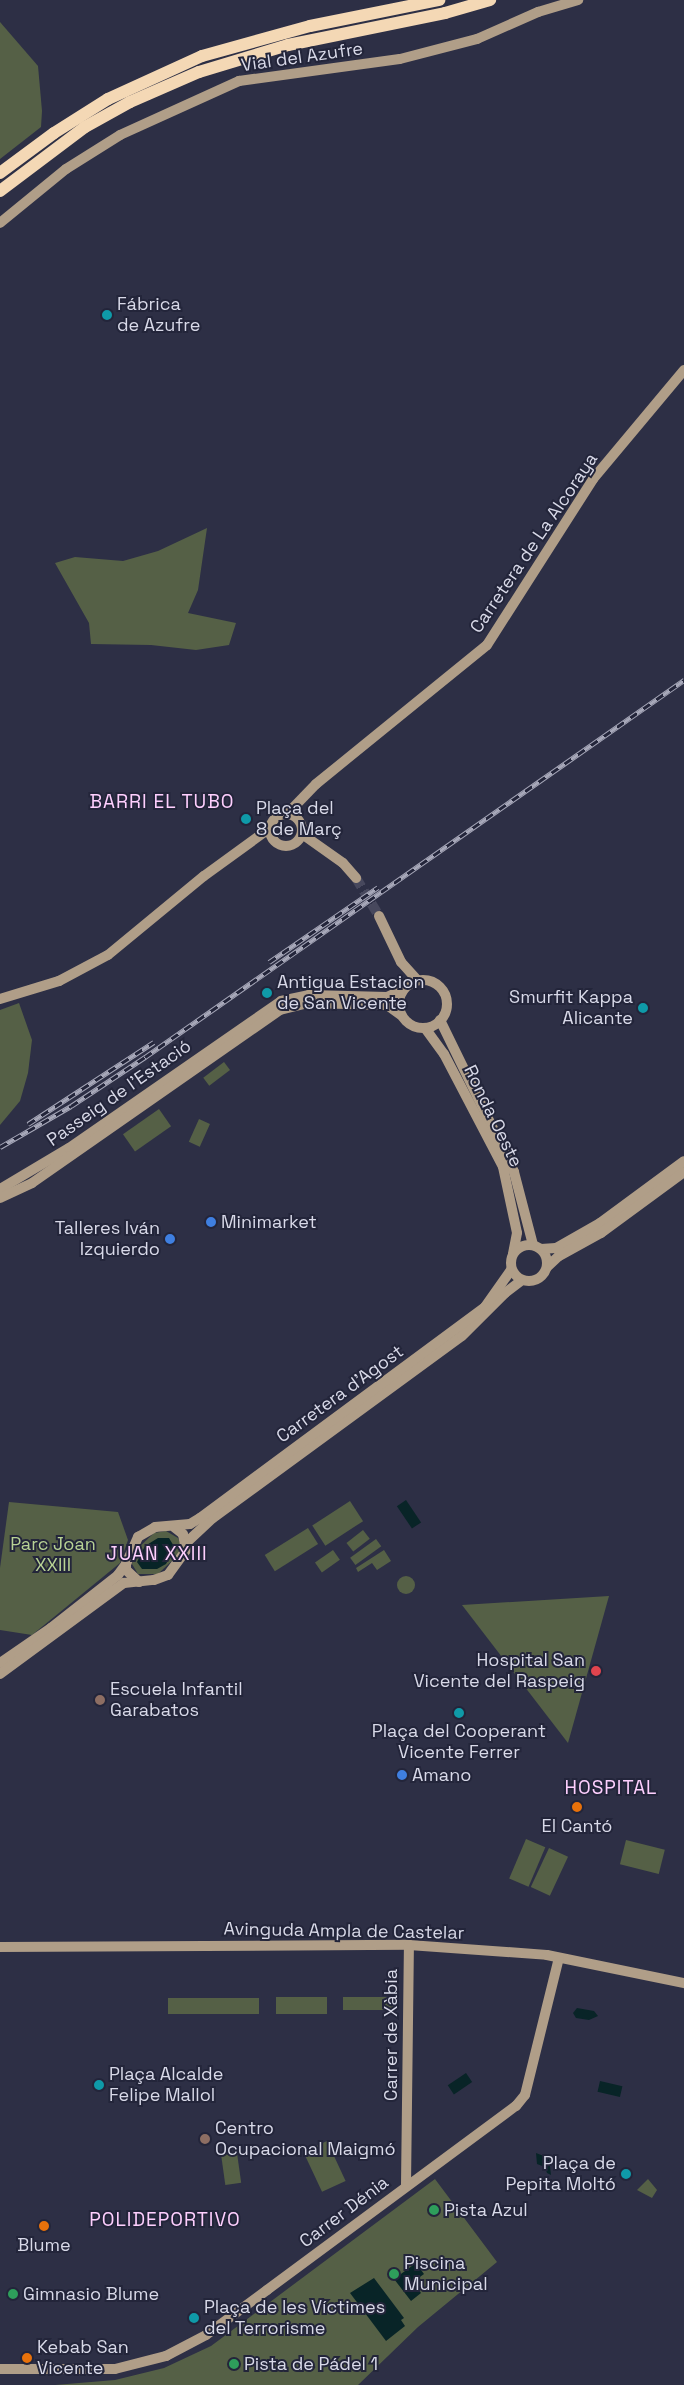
<!DOCTYPE html>
<meta charset="utf-8">
<style>
body{margin:0}
#map{position:relative;width:684px;height:2385px;overflow:hidden;background:#2d2f45;font-family:"Space Grotesk",sans-serif}
div>[style]{position:absolute}
.green>*{inset:0;background:#556046;transform-origin:0 0}
.round{border-radius:50%}
.water>*{inset:0;background:#082427;transform-origin:0 0}
.secondary-tunnel>*{height:10px;margin-top:-5px;transform-origin:0;background:repeating-linear-gradient(90deg,#47485d 0 10px,transparent 0 15px)}
.secondary>*{height:10px;margin:-5px;padding:0 5px;transform-origin:5px;border-radius:5px;background:#b09e88}
.secondary>.ring{margin:-5px;padding:0;box-sizing:content-box;background:none;border:10px solid #b09e88;border-radius:50%}
.highway>*{height:12px;margin:-6px;padding:0 6px;transform-origin:6px;border-radius:6px;background:#f4d8b5}
.rail>*{height:4.5px;margin-top:-2.25px;transform-origin:0;background:repeating-linear-gradient(90deg,#23253a 0 8px,#a7a8b9 0 16px);box-sizing:border-box;border-block:1px solid #a7a8b9}
.dots>*{width:14px;height:14px;translate:-50% -50%;box-sizing:border-box;border:2px solid #23253a;border-radius:50%}
span{translate:-50% -50%;white-space:nowrap;text-align:center;line-height:1.15;-webkit-text-stroke:4px #23253a;paint-order:stroke}
.street-label{font-size:18px;color:#d8d9e8}
.poi-label{font-size:18px;color:#d8d9e8}
.left{translate:0 -50%;text-align:left}
.right{translate:-100% -50%;text-align:right}
.park-label{font-size:18px;color:#b8d295}
.neighbourhood-label{font-size:19px;color:#fecffe;letter-spacing:1px}
</style>
<div id="map">
<div class="green">
<i style="clip-path:polygon(0 22px,38px 66px,42px 111px,41px 127px,0 159px)"></i>
<i style="clip-path:polygon(207px 528px,198px 590px,188px 613px,236px 623px,229px 645px,196px 650px,151px 645px,91px 644px,89px 623px,55px 563px,75px 557px,123px 561px,158px 551px)"></i>
<i style="clip-path:polygon(19px 1003px,32px 1040px,28px 1073px,20px 1101px,0 1125px,0 1010px)"></i>
<i style="left:224px;top:1062px;width:10px;height:26px;rotate:53deg"></i>
<i style="left:159px;top:1109px;width:21px;height:44px;rotate:55deg"></i>
<i style="left:199px;top:1119px;width:12px;height:25px;rotate:24deg"></i>
<i style="left:350px;top:1501px;width:24px;height:45px;rotate:57deg"></i>
<i style="clip-path:polygon(9px 1502px,118px 1512px,128px 1540px,120px 1563px,32px 1635px,0 1630px,0 1568px)"></i>
<i style="left:308px;top:1528px;width:19px;height:51px;rotate:58deg"></i>
<i style="left:363px;top:1530px;width:11px;height:21px;rotate:52deg"></i>
<i style="clip-path:polygon(166px 1531px,178px 1538px,181px 1545px,177px 1556px,158px 1574px,138px 1574px,132px 1564px,136px 1550px,154px 1533px)"></i>
<i style="left:376px;top:1539px;width:9px;height:32px;rotate:54deg"></i>
<i style="left:333px;top:1550px;width:12px;height:22px;rotate:55deg"></i>
<i style="clip-path:polygon(384px 1550px,391px 1561px,377px 1570px,372px 1563px,358px 1572px,356px 1568px)"></i>
<i class="round" style="left:397px;top:1576px;width:18px;height:18px"></i>
<i style="clip-path:polygon(609px 1596px,568px 1743px,462px 1605px)"></i>
<i style="left:526px;top:1839px;width:21px;height:43px;rotate:23deg"></i>
<i style="left:626px;top:1840px;width:40px;height:25px;rotate:14deg"></i>
<i style="left:549px;top:1848px;width:21px;height:43px;rotate:25deg"></i>
<i style="left:276px;top:1997px;width:51px;height:17px"></i>
<i style="left:343px;top:1997px;width:52px;height:13px"></i>
<i style="left:168px;top:1998px;width:91px;height:16px"></i>
<i style="left:327px;top:2141px;width:44px;height:26px;rotate:65deg"></i>
<i style="left:237px;top:2153px;width:30px;height:16px;rotate:82deg"></i>
<i style="clip-path:polygon(435px 2179px,497px 2262px,418px 2327px,358px 2385px,55px 2385px,115px 2380px,164px 2368px,211px 2346px)"></i>
<i style="clip-path:polygon(648px 2179px,657px 2190px,652px 2198px,637px 2190px)"></i>
</div>
<div class="water">
<i style="left:406px;top:1500px;width:27px;height:11px;rotate:56deg"></i>
<i style="clip-path:polygon(169px 1538px,175px 1548px,166px 1564px,157px 1569px,142px 1569px,137px 1562px,145px 1546px,158px 1538px)"></i>
<i style="clip-path:polygon(577px 2008px,594px 2011px,598px 2016px,589px 2020px,576px 2018px,573px 2013px)"></i>
<i style="left:466px;top:2073px;width:11px;height:22px;rotate:56deg"></i>
<i style="left:600px;top:2081px;width:23px;height:11px;rotate:13deg"></i>
<i style="clip-path:polygon(536px 2153px,549px 2158px,551px 2175px,547px 2173px,545px 2167px,537px 2164px)"></i>
<i style="clip-path:polygon(416px 2263px,424px 2274px,413px 2282px,421px 2293px,411px 2301px,394px 2279px)"></i>
<i style="clip-path:polygon(374px 2278px,404px 2318px,401px 2320px,405px 2326px,386px 2341px,350px 2293px)"></i>
</div>
<div class="secondary-tunnel">
<i style="left:356px;top:878px;width:44px;rotate:58.8deg"></i>
</div>
<div class="secondary">
<i style="left:0;top:223px;width:85px;rotate:-39.3deg"></i>
<i style="left:66px;top:169px;width:64px;rotate:-32.2deg"></i>
<i style="left:120px;top:135px;width:131px;rotate:-24.4deg"></i>
<i style="left:239px;top:81px;width:162px;rotate:-7.8deg"></i>
<i style="left:400px;top:59px;width:80px;rotate:-14.6deg"></i>
<i style="left:477px;top:39px;width:67px;rotate:-23.9deg"></i>
<i style="left:538px;top:12px;width:42px;rotate:-16.7deg"></i>
<i style="left:288px;top:813px;width:40px;rotate:-46deg"></i>
<i style="left:316px;top:784px;width:220px;rotate:-39.1deg"></i>
<i style="left:487px;top:645px;width:197px;rotate:-57.4deg"></i>
<i style="left:593px;top:479px;width:142px;rotate:-50.1deg"></i>
<i class="ring" style="left:270px;top:814px;width:22px;height:22px"></i>
<i style="left:302px;top:834px;width:50px;rotate:35.3deg"></i>
<i style="left:343px;top:863px;width:20px;rotate:49deg"></i>
<i style="left:379px;top:916px;width:51px;rotate:64.4deg"></i>
<i style="left:401px;top:962px;width:24px;rotate:48deg"></i>
<i class="ring" style="left:399px;top:980px;width:38px;height:38px"></i>
<i style="left:0;top:999px;width:62px;rotate:-17deg"></i>
<i style="left:59px;top:981px;width:55px;rotate:-28deg"></i>
<i style="left:108px;top:955px;width:124px;rotate:-39.5deg"></i>
<i style="left:204px;top:876px;width:82px;rotate:-36deg"></i>
<i style="left:440px;top:1020px;width:169px;rotate:64deg"></i>
<i style="left:514px;top:1172px;width:75px;rotate:75.4deg"></i>
<i style="left:425px;top:1028px;width:32px;rotate:54deg"></i>
<i style="left:444px;top:1054px;width:127px;rotate:62.4deg"></i>
<i style="left:503px;top:1167px;width:67px;rotate:78deg"></i>
<i style="left:517px;top:1233px;width:21px;rotate:101deg"></i>
<i style="left:0;top:1189px;width:80px;rotate:-30.7deg"></i>
<i style="left:69px;top:1148px;width:258px;rotate:-34.7deg"></i>
<i style="left:281px;top:1001px;width:29px;rotate:-12deg"></i>
<i style="left:309px;top:995px;width:78px;rotate:1.5deg"></i>
<i style="left:387px;top:997px;width:17px;rotate:-25deg"></i>
<i style="left:0;top:1198px;width:35px;rotate:-25deg"></i>
<i style="left:32px;top:1183px;width:302px;rotate:-34.9deg"></i>
<i style="left:280px;top:1010px;width:29px;rotate:-14deg"></i>
<i style="left:308px;top:1003px;width:79px;rotate:1.5deg"></i>
<i style="left:387px;top:1005px;width:17px;rotate:36deg"></i>
<i class="ring" style="left:511px;top:1245px;width:26px;height:26px"></i>
<i style="left:541px;top:1249px;width:15px;rotate:-4deg"></i>
<i style="left:556px;top:1248px;width:51px;rotate:-29.6deg"></i>
<i style="left:600px;top:1223px;width:104px;rotate:-36.4deg"></i>
<i style="left:547px;top:1267px;width:16px;rotate:-43deg"></i>
<i style="left:559px;top:1256px;width:48px;rotate:-28.7deg"></i>
<i style="left:601px;top:1233px;width:103px;rotate:-36.3deg"></i>
<i style="left:187px;top:1542px;width:35px;rotate:-43deg"></i>
<i style="left:213px;top:1518px;width:308px;rotate:-36.2deg"></i>
<i style="left:462px;top:1336px;width:61px;rotate:-45deg"></i>
<i style="left:505px;top:1293px;width:21px;rotate:-37deg"></i>
<i style="left:139px;top:1582px;width:18px;rotate:-137deg"></i>
<i style="left:126px;top:1570px;width:6px;rotate:-90deg"></i>
<i style="left:126px;top:1564px;width:30px;rotate:-66deg"></i>
<i style="left:138px;top:1537px;width:20px;rotate:-30deg"></i>
<i style="left:155px;top:1527px;width:35px;rotate:-5deg"></i>
<i style="left:190px;top:1524px;width:12px;rotate:-31deg"></i>
<i style="left:200px;top:1518px;width:355px;rotate:-36.5deg"></i>
<i style="left:485px;top:1307px;width:45px;rotate:-54.9deg"></i>
<i style="left:0;top:1663px;width:62px;rotate:-34.5deg"></i>
<i style="left:51px;top:1628px;width:85px;rotate:-38.3deg"></i>
<i style="left:118px;top:1575px;width:14px;rotate:-54deg"></i>
<i style="left:0;top:1674px;width:154px;rotate:-36.3deg"></i>
<i style="left:124px;top:1583px;width:30px;rotate:-6deg"></i>
<i style="left:154px;top:1580px;width:15px;rotate:-20deg"></i>
<i style="left:168px;top:1575px;width:31px;rotate:-54deg"></i>
<i style="left:186px;top:1550px;width:16px;rotate:-101deg"></i>
<i style="left:183px;top:1534px;width:11px;rotate:-142deg"></i>
<i style="left:0;top:1947px;width:409px;rotate:-0.3deg"></i>
<i style="left:409px;top:1945px;width:138px;rotate:4.1deg"></i>
<i style="left:547px;top:1955px;width:140px;rotate:11.6deg"></i>
<i style="left:406px;top:2185px;width:240px;rotate:-89.3deg"></i>
<i style="left:0;top:2369px;width:115px"></i>
<i style="left:115px;top:2369px;width:53px;rotate:-14.3deg"></i>
<i style="left:166px;top:2356px;width:45px;rotate:-27.7deg"></i>
<i style="left:206px;top:2335px;width:76px;rotate:-36.4deg"></i>
<i style="left:267px;top:2290px;width:310px;rotate:-36.5deg"></i>
<i style="left:516px;top:2106px;width:14px;rotate:-51deg"></i>
<i style="left:525px;top:2095px;width:141px;rotate:-76.1deg"></i>
</div>
<div class="highway">
<i style="left:0;top:173px;width:67px;rotate:-36.5deg"></i>
<i style="left:54px;top:133px;width:64px;rotate:-32.2deg"></i>
<i style="left:108px;top:99px;width:103px;rotate:-24.6deg"></i>
<i style="left:202px;top:56px;width:112px;rotate:-15.5deg"></i>
<i style="left:310px;top:26px;width:132px;rotate:-11.4deg"></i>
<i style="left:0;top:191px;width:106px;rotate:-37deg"></i>
<i style="left:85px;top:127px;width:51px;rotate:-29.1deg"></i>
<i style="left:130px;top:102px;width:75px;rotate:-23.5deg"></i>
<i style="left:199px;top:72px;width:93px;rotate:-16.9deg"></i>
<i style="left:288px;top:45px;width:160px;rotate:-11.5deg"></i>
<i style="left:445px;top:13px;width:47px;rotate:-16.1deg"></i>
</div>
<div class="rail">
<i style="left:269px;top:962px;width:132px;rotate:-34.5deg"></i>
<i style="left:28px;top:1124px;width:150px;rotate:-33.1deg"></i>
<i style="left:0;top:1147px;width:82px;rotate:-30deg"></i>
<i style="left:71px;top:1106px;width:89px;rotate:-33.5deg"></i>
<i style="left:145px;top:1057px;width:658px;rotate:-34.97deg"></i>
</div>
<div class="dots">
<i style="left:107px;top:315px;background:#0f9aa8"></i>
<i style="left:246px;top:819px;background:#0f9aa8"></i>
<i style="left:267px;top:993px;background:#0f9aa8"></i>
<i style="left:643px;top:1008px;background:#0f9aa8"></i>
<i style="left:211px;top:1222px;background:#3f7fe0"></i>
<i style="left:170px;top:1239px;background:#3f7fe0"></i>
<i style="left:596px;top:1671px;background:#e0444e"></i>
<i style="left:100px;top:1700px;background:#8d6e63"></i>
<i style="left:459px;top:1713px;background:#0f9aa8"></i>
<i style="left:402px;top:1775px;background:#3f7fe0"></i>
<i style="left:577px;top:1807px;background:#e8710a"></i>
<i style="left:99px;top:2085px;background:#0f9aa8"></i>
<i style="left:205px;top:2139px;background:#8d6e63"></i>
<i style="left:626px;top:2174px;background:#0f9aa8"></i>
<i style="left:434px;top:2210px;background:#2e9e5b"></i>
<i style="left:44px;top:2226px;background:#e8710a"></i>
<i style="left:394px;top:2274px;background:#2e9e5b"></i>
<i style="left:13px;top:2294px;background:#2e9e5b"></i>
<i style="left:194px;top:2318px;background:#0f9aa8"></i>
<i style="left:27px;top:2358px;background:#e8710a"></i>
<i style="left:234px;top:2364px;background:#2e9e5b"></i>
</div>
<div class="street-label">
<span style="left:302px;top:57px;rotate:-8deg">Vial del Azufre</span>
<span style="left:534px;top:543px;rotate:-56deg">Carretera de La Alcoraya</span>
<span style="left:119px;top:1093px;rotate:-35deg">Passeig de l'Estació</span>
<span style="left:493px;top:1116px;rotate:64deg">Ronda Oeste</span>
<span style="left:340px;top:1394px;rotate:-36deg">Carretera d'Agost</span>
<span style="left:344px;top:1931px;rotate:1deg">Avinguda Ampla de Castelar</span>
<span style="left:391px;top:2035px;rotate:-90deg">Carrer de Xàbia</span>
<span style="left:344px;top:2212px;rotate:-37deg">Carrer Dénia</span>
</div>
<div class="poi-label">
<span class="left" style="left:117px;top:315px">Fábrica<br>de Azufre</span>
<span class="left" style="left:256px;top:819px">Plaça del<br>8 de Març</span>
<span class="left" style="left:277px;top:993px">Antigua Estacion<br>de San Vicente</span>
<span class="right" style="left:633px;top:1008px">Smurfit Kappa<br>Alicante</span>
<span class="left" style="left:221px;top:1222px">Minimarket</span>
<span class="right" style="left:160px;top:1239px">Talleres Iván<br>Izquierdo</span>
<span class="right" style="left:585px;top:1671px">Hospital San<br>Vicente del Raspeig</span>
<span class="left" style="left:110px;top:1700px">Escuela Infantil<br>Garabatos</span>
<span style="left:459px;top:1742px">Plaça del Cooperant<br>Vicente Ferrer</span>
<span class="left" style="left:412px;top:1775px">Amano</span>
<span style="left:577px;top:1826px">El Cantó</span>
<span class="left" style="left:109px;top:2085px">Plaça Alcalde<br>Felipe Mallol</span>
<span class="left" style="left:215px;top:2139px">Centro<br>Ocupacional Maigmó</span>
<span class="right" style="left:616px;top:2174px">Plaça de<br>Pepita Moltó</span>
<span class="left" style="left:444px;top:2210px">Pista Azul</span>
<span style="left:44px;top:2245px">Blume</span>
<span class="left" style="left:404px;top:2274px">Piscina<br>Municipal</span>
<span class="left" style="left:23px;top:2294px">Gimnasio Blume</span>
<span class="left" style="left:204px;top:2318px">Plaça de les Víctimes<br>del Terrorisme</span>
<span class="left" style="left:37px;top:2358px">Kebab San<br>Vicente</span>
<span class="left" style="left:244px;top:2364px">Pista de Pádel 1</span>
</div>
<div class="park-label">
<span style="left:53px;top:1555px">Parc Joan<br>XXIII</span>
</div>
<div class="neighbourhood-label">
<span style="left:162px;top:802px">BARRI EL TUBO</span>
<span style="left:157px;top:1554px">JUAN XXIII</span>
<span style="left:611px;top:1788px">HOSPITAL</span>
<span style="left:165px;top:2220px">POLIDEPORTIVO</span>
</div>
</div>
